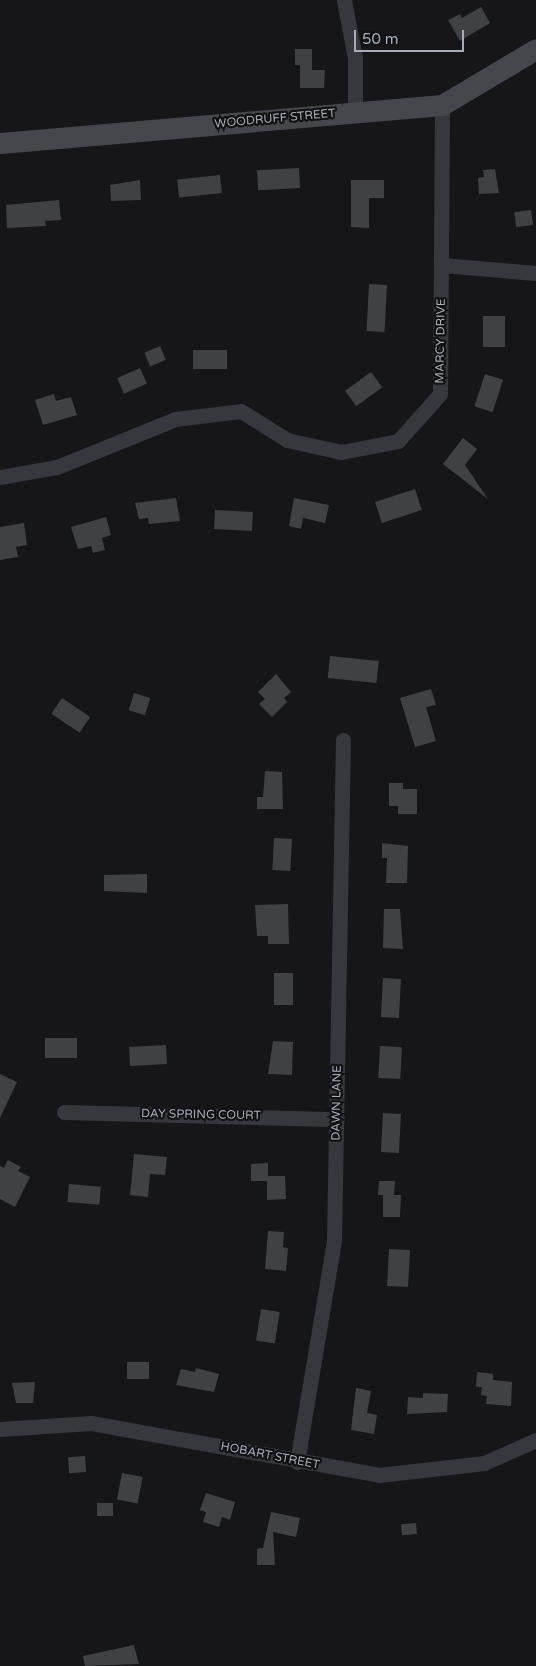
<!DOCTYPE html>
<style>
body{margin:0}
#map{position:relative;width:536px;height:1666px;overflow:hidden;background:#161618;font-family:"Varela Round",sans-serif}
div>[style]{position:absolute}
.building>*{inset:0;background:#404145;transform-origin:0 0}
.street>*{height:15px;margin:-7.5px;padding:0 7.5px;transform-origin:7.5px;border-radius:7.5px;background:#37383d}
.secondary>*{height:21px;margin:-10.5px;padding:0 10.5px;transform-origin:10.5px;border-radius:10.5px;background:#45474d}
span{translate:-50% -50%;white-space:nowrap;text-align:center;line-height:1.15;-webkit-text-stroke:4.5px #111113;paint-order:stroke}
.street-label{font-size:12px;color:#a8adb8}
.scale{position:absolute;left:354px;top:30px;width:110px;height:22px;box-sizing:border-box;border:2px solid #a8adb8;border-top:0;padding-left:6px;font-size:15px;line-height:18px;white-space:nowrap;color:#a8adb8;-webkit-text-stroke:4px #111113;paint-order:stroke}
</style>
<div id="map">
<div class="building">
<i style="clip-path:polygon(481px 7px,490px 23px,460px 41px,448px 20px,460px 14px,462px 18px)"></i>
<i style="clip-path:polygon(295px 49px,312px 49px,312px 70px,325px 70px,324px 88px,300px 88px,300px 65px,295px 65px)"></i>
<i style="left:299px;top:168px;width:20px;height:42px;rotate:87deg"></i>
<i style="clip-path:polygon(495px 169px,499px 193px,479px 194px,478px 178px,484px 177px,483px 170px)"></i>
<i style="left:220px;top:175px;width:18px;height:43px;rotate:84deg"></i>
<i style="clip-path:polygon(140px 180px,141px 200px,111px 201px,110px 185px)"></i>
<i style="clip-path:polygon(351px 180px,384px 180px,384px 198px,369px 198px,369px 228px,351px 227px)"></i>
<i style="clip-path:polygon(59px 200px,61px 220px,45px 221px,46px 226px,7px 228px,6px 205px)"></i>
<i style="left:531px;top:210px;width:15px;height:17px;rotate:82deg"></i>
<i style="left:369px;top:284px;width:18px;height:47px;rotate:3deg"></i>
<i style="left:483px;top:316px;width:22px;height:31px"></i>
<i style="left:160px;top:346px;width:15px;height:17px;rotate:67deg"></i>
<i style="left:193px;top:350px;width:34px;height:19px"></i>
<i style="left:140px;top:368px;width:17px;height:25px;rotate:66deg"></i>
<i style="left:371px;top:372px;width:19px;height:32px;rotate:54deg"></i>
<i style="left:485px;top:374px;width:19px;height:34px;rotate:18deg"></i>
<i style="clip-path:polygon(54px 394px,56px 401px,71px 397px,77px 415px,43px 425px,35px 400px)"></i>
<i style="clip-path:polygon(463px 438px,477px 449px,465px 465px,488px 499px,443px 464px)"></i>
<i style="left:415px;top:489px;width:22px;height:42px;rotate:72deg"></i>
<i style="clip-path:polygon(176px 498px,180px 521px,149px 524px,148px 518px,139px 519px,135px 503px)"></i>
<i style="clip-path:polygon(294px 498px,329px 505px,325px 523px,303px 518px,301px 529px,289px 526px)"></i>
<i style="left:215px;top:510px;width:38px;height:19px;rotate:3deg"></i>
<i style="clip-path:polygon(106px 517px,111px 535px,102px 538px,105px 550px,93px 553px,91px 546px,78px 549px,71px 527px)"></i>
<i style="clip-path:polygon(24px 523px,27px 545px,16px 547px,18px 557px,0 560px,0 527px)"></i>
<i style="left:330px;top:656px;width:49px;height:22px;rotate:6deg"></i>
<i style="clip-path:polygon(276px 674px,291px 692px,284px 698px,287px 702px,272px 717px,259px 704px,265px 699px,258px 692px)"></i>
<i style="clip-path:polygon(431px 689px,436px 705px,426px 707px,436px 741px,415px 747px,400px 698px)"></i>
<i style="left:134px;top:693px;width:17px;height:18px;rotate:17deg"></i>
<i style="left:62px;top:698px;width:34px;height:19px;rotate:34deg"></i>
<i style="clip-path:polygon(265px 771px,282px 772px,283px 809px,257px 809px,257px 797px,263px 797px)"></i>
<i style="clip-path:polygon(389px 783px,403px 783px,403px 789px,417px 789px,417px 814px,398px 814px,398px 806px,389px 806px)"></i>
<i style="left:274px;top:838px;width:18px;height:32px;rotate:3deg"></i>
<i style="clip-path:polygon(382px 843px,408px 846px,407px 883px,386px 883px,387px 858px,382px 858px)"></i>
<i style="clip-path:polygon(147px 874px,147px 893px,104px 891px,104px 875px)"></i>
<i style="clip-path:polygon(288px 904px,289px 944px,268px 944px,268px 936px,257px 936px,255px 905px)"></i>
<i style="clip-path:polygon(384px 909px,400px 909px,403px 949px,383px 948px)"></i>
<i style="left:274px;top:973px;width:19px;height:32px"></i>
<i style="left:383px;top:978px;width:18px;height:39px;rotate:3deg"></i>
<i style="left:45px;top:1038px;width:32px;height:20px"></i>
<i style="clip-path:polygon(273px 1041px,293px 1042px,292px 1075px,268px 1074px)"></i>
<i style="left:166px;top:1045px;width:19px;height:37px;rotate:87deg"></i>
<i style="left:380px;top:1046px;width:22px;height:32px;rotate:3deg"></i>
<i style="clip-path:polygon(0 1074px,17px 1082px,0 1118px)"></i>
<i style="left:383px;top:1113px;width:18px;height:39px;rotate:3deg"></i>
<i style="clip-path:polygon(134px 1154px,167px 1157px,165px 1175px,150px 1174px,148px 1197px,130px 1195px)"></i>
<i style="clip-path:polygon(8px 1160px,21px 1167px,18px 1171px,30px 1177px,15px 1207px,0 1199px,0 1166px,4px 1168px)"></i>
<i style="clip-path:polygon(268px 1163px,268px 1176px,285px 1176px,286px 1199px,267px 1200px,267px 1181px,251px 1181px,251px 1164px)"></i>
<i style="clip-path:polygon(379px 1181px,395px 1181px,394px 1195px,401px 1195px,400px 1217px,383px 1217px,383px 1195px,378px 1195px)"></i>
<i style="left:69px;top:1184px;width:32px;height:18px;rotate:5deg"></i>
<i style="clip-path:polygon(268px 1231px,284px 1232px,283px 1247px,288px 1248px,286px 1271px,265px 1269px)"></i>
<i style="left:389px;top:1249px;width:21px;height:37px;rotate:3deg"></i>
<i style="left:261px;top:1309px;width:19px;height:32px;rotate:9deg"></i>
<i style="left:127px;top:1362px;width:22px;height:17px"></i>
<i style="clip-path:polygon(196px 1368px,219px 1374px,214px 1392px,176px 1385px,181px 1369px,195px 1372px)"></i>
<i style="clip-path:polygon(477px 1372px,493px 1374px,493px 1380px,512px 1382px,511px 1406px,486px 1404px,487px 1396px,481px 1395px,482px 1387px,476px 1387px)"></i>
<i style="clip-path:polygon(35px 1382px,33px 1403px,16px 1403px,12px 1383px)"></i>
<i style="clip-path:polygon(356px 1388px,371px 1391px,367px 1413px,377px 1415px,374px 1434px,351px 1430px)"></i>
<i style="clip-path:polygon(423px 1393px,448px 1394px,447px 1412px,407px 1414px,408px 1397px,423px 1398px)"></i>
<i style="left:85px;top:1456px;width:16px;height:17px;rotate:86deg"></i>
<i style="left:122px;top:1473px;width:21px;height:27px;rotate:11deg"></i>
<i style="clip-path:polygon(206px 1493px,235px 1502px,230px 1520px,222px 1517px,219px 1527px,203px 1522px,206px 1512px,200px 1510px)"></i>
<i style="left:97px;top:1503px;width:16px;height:13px"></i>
<i style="clip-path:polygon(271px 1512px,300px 1518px,296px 1537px,273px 1532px,275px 1565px,257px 1565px,257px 1549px,263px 1548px)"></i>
<i style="left:416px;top:1523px;width:11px;height:15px;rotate:85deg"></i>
<i style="clip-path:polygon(134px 1645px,139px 1664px,85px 1666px,83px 1656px)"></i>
</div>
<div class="street">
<i style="left:344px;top:0;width:59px;rotate:79.3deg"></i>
<i style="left:355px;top:58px;width:54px;rotate:90deg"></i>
<i style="left:442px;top:265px;width:94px;rotate:4.9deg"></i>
<i style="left:0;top:477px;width:58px;rotate:-10deg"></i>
<i style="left:57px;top:467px;width:127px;rotate:-22.1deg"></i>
<i style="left:175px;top:419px;width:66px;rotate:-6.9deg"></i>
<i style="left:241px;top:411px;width:54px;rotate:32.2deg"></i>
<i style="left:287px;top:440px;width:55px;rotate:12.5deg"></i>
<i style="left:341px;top:452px;width:58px;rotate:-10.9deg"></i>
<i style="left:398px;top:441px;width:63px;rotate:-48.2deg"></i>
<i style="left:440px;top:394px;width:289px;rotate:-89.6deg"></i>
<i style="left:64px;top:1112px;width:273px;rotate:1.5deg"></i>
<i style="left:0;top:1429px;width:91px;rotate:-3.8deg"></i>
<i style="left:91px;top:1423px;width:293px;rotate:10.2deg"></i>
<i style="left:379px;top:1475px;width:106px;rotate:-6.5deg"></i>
<i style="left:484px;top:1463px;width:57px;rotate:-23.9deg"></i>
<i style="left:297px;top:1462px;width:225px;rotate:-80.5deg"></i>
<i style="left:334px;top:1240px;width:500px;rotate:-88.97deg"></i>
</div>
<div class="secondary">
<i style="left:0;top:143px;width:444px;rotate:-4.9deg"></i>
<i style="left:442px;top:105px;width:109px;rotate:-30.8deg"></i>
</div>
<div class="street-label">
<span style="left:275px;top:119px;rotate:-5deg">WOODRUFF STREET</span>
<span style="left:441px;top:341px;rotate:-89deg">MARCY DRIVE</span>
<span style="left:337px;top:1103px;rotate:-89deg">DAWN LANE</span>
<span style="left:201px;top:1115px;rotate:1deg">DAY SPRING COURT</span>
<span style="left:270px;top:1456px;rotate:11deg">HOBART STREET</span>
</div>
<div class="scale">50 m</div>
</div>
